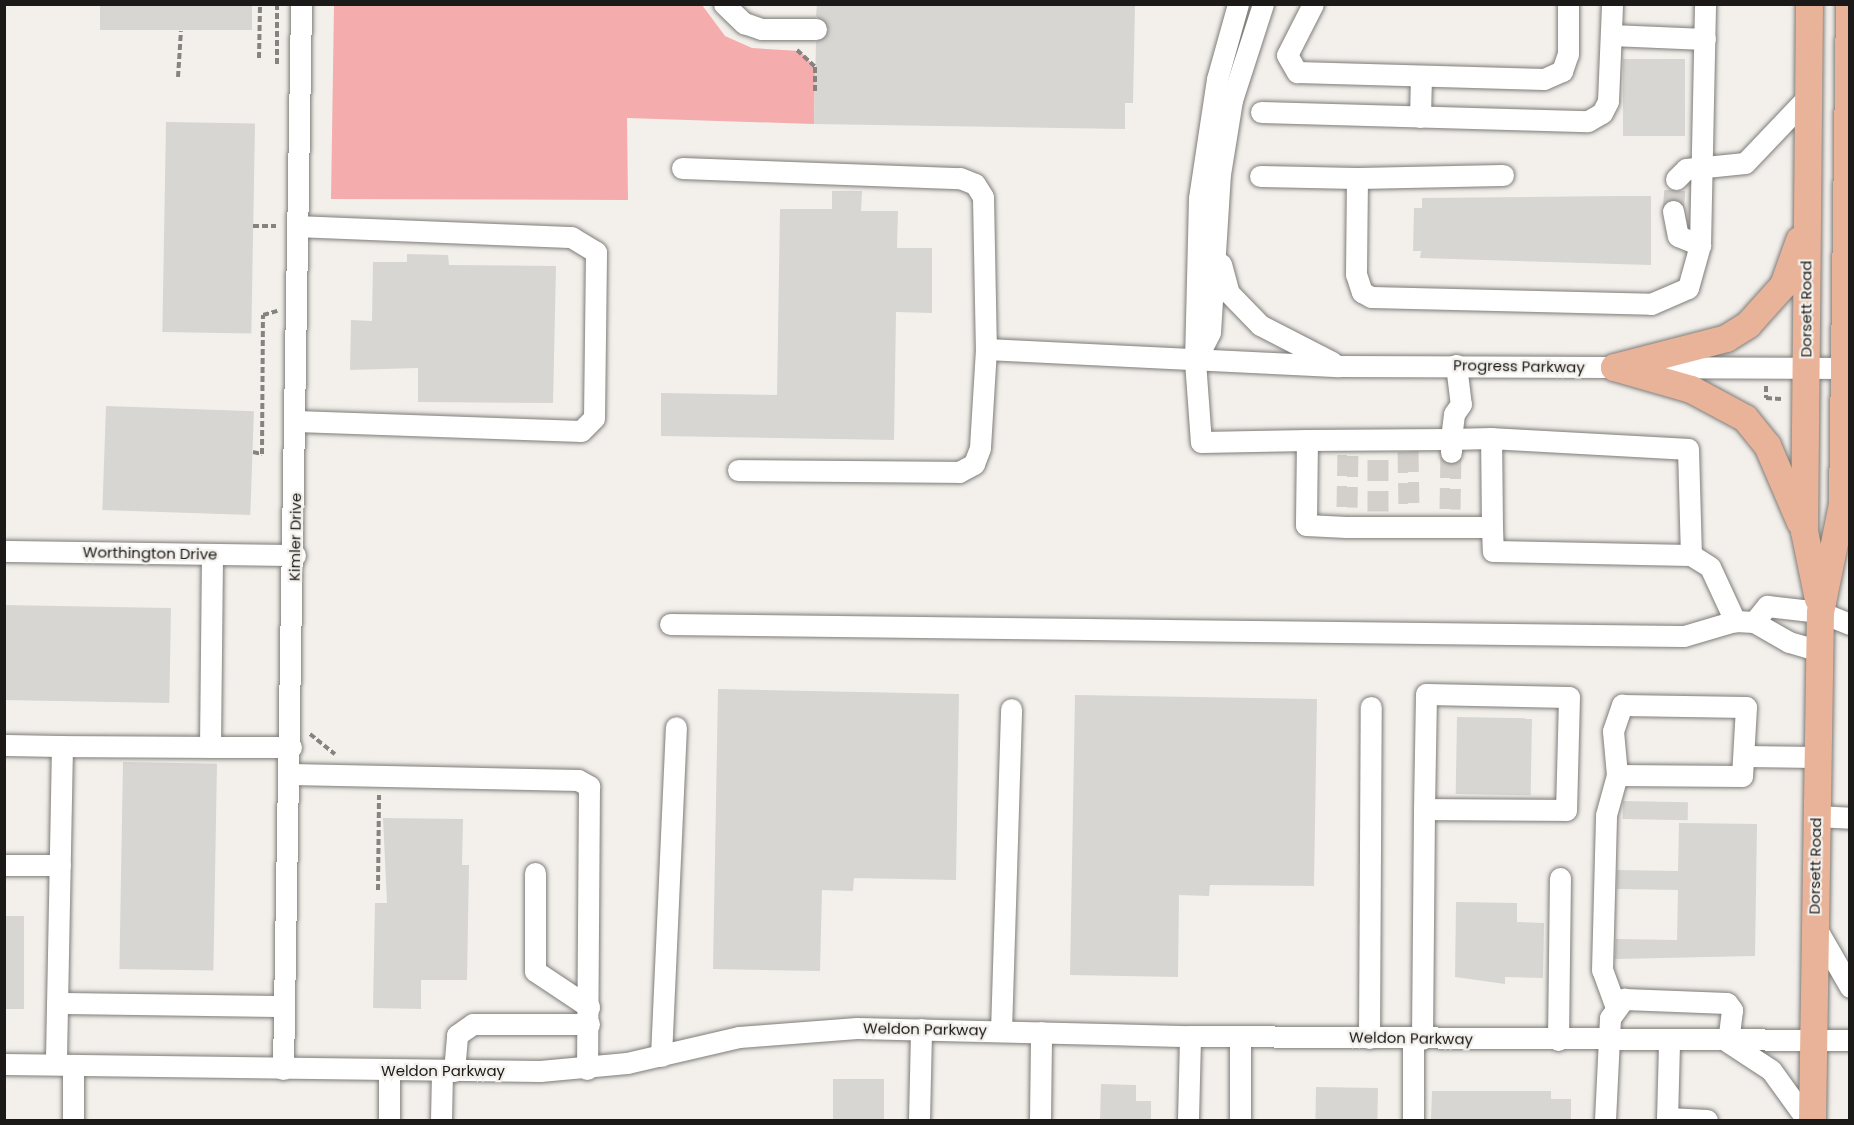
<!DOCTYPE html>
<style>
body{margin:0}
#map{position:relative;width:1854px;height:1125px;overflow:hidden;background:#f3f0ec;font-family:Poppins,sans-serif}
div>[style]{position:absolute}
.green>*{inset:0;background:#f4acac}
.building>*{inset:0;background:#d7d6d2;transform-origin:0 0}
.minor-tunnel>*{height:21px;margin-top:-10.5px;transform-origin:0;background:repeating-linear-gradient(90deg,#d3d0cc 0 21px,transparent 0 31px)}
.path>*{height:4px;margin-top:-2px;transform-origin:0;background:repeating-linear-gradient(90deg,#858380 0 6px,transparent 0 9px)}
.roads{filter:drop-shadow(0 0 2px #7e7c78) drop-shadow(0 0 2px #7e7c78)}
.minor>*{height:21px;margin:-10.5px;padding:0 10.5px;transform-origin:10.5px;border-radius:10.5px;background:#fff}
.major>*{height:27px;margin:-13.5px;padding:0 13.5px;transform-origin:13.5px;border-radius:13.5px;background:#e8b398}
span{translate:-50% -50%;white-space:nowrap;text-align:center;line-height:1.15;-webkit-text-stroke:4.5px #f3f0ec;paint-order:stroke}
.street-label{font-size:15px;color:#1b1a18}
.frame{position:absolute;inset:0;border:6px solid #1b1a18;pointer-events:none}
</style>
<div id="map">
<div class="green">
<i style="clip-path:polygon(334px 5px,702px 5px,725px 36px,752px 48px,800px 51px,815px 67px,814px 124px,627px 118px,628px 200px,331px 199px)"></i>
</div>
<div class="building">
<i style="left:100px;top:4px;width:152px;height:26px"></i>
<i style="clip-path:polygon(817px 4px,1135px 4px,1133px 103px,1125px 103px,1125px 129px,814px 124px,816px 42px,829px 30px,816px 16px)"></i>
<i style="left:1623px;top:59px;width:62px;height:77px"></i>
<i style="left:166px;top:122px;width:89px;height:210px;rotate:1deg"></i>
<i style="clip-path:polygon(832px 191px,862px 191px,861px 211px,898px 211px,897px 248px,932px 248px,932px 313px,896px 312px,894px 440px,661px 436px,661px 393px,777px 395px,780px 209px,832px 209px)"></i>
<i style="clip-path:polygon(1618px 196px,1651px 196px,1651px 265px,1420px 258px,1421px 251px,1413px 251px,1414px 208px,1422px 208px,1422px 198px)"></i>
<i style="clip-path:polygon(407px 254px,448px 255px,449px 265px,556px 266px,553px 403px,418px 402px,418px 368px,350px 370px,351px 320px,372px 321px,373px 262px,407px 262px)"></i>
<i style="left:106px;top:406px;width:148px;height:104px;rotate:2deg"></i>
<i style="left:4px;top:605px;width:167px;height:95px;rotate:1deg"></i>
<i style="clip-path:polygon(718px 689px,959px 694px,956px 880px,854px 878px,853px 891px,822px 890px,820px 971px,713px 969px)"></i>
<i style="clip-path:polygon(1075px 695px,1317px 699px,1314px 886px,1210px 885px,1209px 896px,1179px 895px,1178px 977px,1070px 975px)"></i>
<i style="left:1457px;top:717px;width:75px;height:77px;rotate:1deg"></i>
<i style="left:123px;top:762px;width:94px;height:207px;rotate:1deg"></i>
<i style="left:1623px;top:801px;width:65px;height:18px;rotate:1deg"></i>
<i style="clip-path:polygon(383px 818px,463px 819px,462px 865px,469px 865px,467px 980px,421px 980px,421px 1009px,373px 1008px,375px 903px,387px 903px)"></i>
<i style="clip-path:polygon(1679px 823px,1757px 824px,1755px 956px,1615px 959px,1616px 939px,1677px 940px,1678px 890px,1617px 889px,1617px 870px,1678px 871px)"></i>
<i style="clip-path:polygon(1456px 902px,1517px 903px,1517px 922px,1544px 923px,1543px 978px,1505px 977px,1505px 984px,1455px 977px)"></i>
<i style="left:4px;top:916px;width:20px;height:93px"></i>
<i style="left:833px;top:1079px;width:51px;height:41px"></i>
<i style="clip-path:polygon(1101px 1084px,1136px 1085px,1136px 1101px,1151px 1101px,1151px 1120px,1100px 1120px)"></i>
<i style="left:1316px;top:1087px;width:62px;height:33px;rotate:1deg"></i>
<i style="clip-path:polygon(1432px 1091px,1551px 1091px,1551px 1099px,1571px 1099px,1571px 1120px,1431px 1120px)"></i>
</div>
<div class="minor-tunnel">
<i style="left:1673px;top:211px;width:32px;rotate:-85deg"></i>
<i style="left:1408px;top:451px;width:58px;rotate:89deg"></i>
<i style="left:1347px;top:507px;width:56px;rotate:-89deg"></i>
<i style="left:1450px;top:509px;width:57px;rotate:-89deg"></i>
<i style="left:1378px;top:511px;width:59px;rotate:-90deg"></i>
</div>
<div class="path">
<i style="left:277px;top:4px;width:63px;rotate:90deg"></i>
<i style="left:797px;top:50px;width:25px;rotate:43deg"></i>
<i style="left:815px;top:67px;width:25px;rotate:90deg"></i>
<i style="left:259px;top:58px;width:54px;rotate:-88.9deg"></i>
<i style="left:178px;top:77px;width:46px;rotate:-86.3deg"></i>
<i style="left:253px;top:226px;width:23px"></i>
<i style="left:1766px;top:386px;width:12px;rotate:90deg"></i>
<i style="left:1766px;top:398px;width:16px;rotate:4deg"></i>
<i style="left:253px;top:452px;width:9px;rotate:13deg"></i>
<i style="left:262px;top:454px;width:139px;rotate:-89.6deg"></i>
<i style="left:263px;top:315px;width:15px;rotate:-16deg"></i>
<i style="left:310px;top:734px;width:32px;rotate:39deg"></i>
<i style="left:378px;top:890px;width:95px;rotate:-89.4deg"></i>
</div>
<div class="roads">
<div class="minor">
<i style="left:724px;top:4px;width:28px;rotate:44deg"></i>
<i style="left:744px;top:23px;width:18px;rotate:19deg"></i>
<i style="left:761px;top:29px;width:55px"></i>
<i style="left:1238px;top:4px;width:78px;rotate:105.6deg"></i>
<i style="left:1217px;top:79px;width:120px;rotate:98.6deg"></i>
<i style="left:1199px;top:198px;width:163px;rotate:91.4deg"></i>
<i style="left:1195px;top:361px;width:81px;rotate:85.8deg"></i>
<i style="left:1201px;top:442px;width:106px;rotate:-1.1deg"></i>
<i style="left:1307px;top:440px;width:85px;rotate:90.7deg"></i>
<i style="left:1306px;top:525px;width:40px;rotate:2.9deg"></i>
<i style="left:1346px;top:527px;width:146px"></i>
<i style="left:1492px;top:527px;width:89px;rotate:-90.6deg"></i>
<i style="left:1491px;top:438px;width:197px;rotate:3.2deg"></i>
<i style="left:1688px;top:449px;width:106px;rotate:88.4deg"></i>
<i style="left:1691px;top:555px;width:22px;rotate:32deg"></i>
<i style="left:1710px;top:567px;width:60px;rotate:65.2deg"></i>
<i style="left:1735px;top:621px;width:19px;rotate:3deg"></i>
<i style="left:1754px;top:622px;width:40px;rotate:29.7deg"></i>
<i style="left:1789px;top:642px;width:32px;rotate:16deg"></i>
<i style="left:1313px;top:4px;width:57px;rotate:117deg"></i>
<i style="left:1287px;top:55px;width:20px;rotate:60deg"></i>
<i style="left:1297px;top:72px;width:247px;rotate:1.6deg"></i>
<i style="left:1544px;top:79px;width:20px;rotate:-24deg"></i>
<i style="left:1562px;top:71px;width:18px;rotate:-71deg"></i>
<i style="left:1568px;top:54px;width:50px;rotate:-90deg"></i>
<i style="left:1611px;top:35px;width:94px;rotate:2.4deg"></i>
<i style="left:1261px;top:112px;width:327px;rotate:1.6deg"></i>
<i style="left:1588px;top:121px;width:16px;rotate:-30deg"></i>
<i style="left:1602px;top:113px;width:13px;rotate:-63deg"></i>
<i style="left:1608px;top:101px;width:97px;rotate:-87.6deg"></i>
<i style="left:1420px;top:117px;width:40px;rotate:-88.6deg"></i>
<i style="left:682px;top:168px;width:278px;rotate:2.1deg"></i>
<i style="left:960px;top:178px;width:16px;rotate:22deg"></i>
<i style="left:975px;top:184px;width:15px;rotate:58deg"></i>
<i style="left:983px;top:197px;width:152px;rotate:88.9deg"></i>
<i style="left:986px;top:349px;width:99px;rotate:93.5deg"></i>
<i style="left:980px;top:448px;width:17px;rotate:111deg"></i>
<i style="left:974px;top:464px;width:17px;rotate:152deg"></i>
<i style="left:959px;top:472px;width:221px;rotate:-179.5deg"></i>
<i style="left:1503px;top:175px;width:146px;rotate:178.8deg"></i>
<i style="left:1357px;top:178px;width:96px;rotate:90.6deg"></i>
<i style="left:1356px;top:274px;width:19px;rotate:72deg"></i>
<i style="left:1362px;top:292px;width:10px;rotate:29deg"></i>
<i style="left:1371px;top:297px;width:280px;rotate:1.4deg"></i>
<i style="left:1651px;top:304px;width:40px;rotate:-23.4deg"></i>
<i style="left:1688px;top:288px;width:45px;rotate:-74.4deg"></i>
<i style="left:1700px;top:245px;width:241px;rotate:-88.8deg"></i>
<i style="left:1260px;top:176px;width:97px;rotate:1.2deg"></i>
<i style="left:1676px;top:179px;width:14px;rotate:-45deg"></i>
<i style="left:1686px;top:169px;width:59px;rotate:-5.8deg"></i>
<i style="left:1745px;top:163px;width:90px;rotate:-46.4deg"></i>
<i style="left:1673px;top:211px;width:25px;rotate:79deg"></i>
<i style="left:1678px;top:236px;width:24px;rotate:22deg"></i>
<i style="left:1221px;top:264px;width:30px;rotate:75deg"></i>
<i style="left:1229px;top:293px;width:45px;rotate:45.9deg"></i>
<i style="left:1260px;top:325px;width:81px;rotate:27.2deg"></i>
<i style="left:1204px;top:344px;width:13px;rotate:-63deg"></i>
<i style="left:1210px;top:332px;width:158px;rotate:-86.4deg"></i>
<i style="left:1220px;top:174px;width:75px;rotate:-80.8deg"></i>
<i style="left:1232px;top:100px;width:101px;rotate:-72.1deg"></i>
<i style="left:986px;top:349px;width:353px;rotate:2.8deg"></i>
<i style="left:1339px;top:366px;width:511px;rotate:0.22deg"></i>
<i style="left:1456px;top:365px;width:39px;rotate:83deg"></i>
<i style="left:1461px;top:404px;width:12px;rotate:125deg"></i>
<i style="left:1454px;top:414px;width:25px;rotate:97deg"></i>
<i style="left:1451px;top:439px;width:40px;rotate:-1.4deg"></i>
<i style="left:296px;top:421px;width:285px;rotate:2deg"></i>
<i style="left:581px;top:431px;width:18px;rotate:-45deg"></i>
<i style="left:594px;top:418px;width:166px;rotate:-89.3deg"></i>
<i style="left:596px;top:252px;width:29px;rotate:-149deg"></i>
<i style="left:571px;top:237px;width:272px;rotate:-177.7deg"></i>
<i style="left:1307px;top:440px;width:144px;rotate:-0.4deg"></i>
<i style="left:1451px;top:439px;width:13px;rotate:90deg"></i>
<i style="left:1492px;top:527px;width:24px;rotate:88deg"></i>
<i style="left:1493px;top:551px;width:198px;rotate:1.2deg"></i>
<i style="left:4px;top:551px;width:291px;rotate:0.8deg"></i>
<i style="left:1754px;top:622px;width:21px;rotate:-51deg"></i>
<i style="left:1767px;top:606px;width:53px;rotate:6.5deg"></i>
<i style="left:1820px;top:612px;width:32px;rotate:22deg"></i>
<i style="left:670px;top:624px;width:1014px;rotate:0.68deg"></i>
<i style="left:1684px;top:636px;width:53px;rotate:-16.4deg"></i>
<i style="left:1622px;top:705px;width:124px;rotate:0.9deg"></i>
<i style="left:1746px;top:707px;width:69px;rotate:93.3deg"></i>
<i style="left:1742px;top:776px;width:125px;rotate:-179.5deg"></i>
<i style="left:1617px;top:775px;width:44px;rotate:-95.2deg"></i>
<i style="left:1613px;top:731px;width:28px;rotate:-71deg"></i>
<i style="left:4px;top:745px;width:58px;rotate:1deg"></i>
<i style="left:62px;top:746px;width:318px;rotate:91.1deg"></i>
<i style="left:62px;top:746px;width:148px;rotate:0.4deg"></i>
<i style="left:210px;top:747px;width:193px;rotate:-89.4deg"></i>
<i style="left:210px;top:747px;width:81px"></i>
<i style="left:1745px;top:756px;width:72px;rotate:0.8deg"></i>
<i style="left:290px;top:774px;width:288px;rotate:1.2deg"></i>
<i style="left:578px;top:780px;width:13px;rotate:29deg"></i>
<i style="left:589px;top:786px;width:283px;rotate:90.4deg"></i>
<i style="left:1816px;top:816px;width:34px;rotate:3deg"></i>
<i style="left:4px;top:865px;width:56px"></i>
<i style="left:535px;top:873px;width:98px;rotate:90deg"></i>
<i style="left:535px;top:971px;width:65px;rotate:33.7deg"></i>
<i style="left:1816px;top:928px;width:68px;rotate:60deg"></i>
<i style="left:57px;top:1003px;width:227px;rotate:0.8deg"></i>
<i style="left:1615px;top:1005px;width:37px;rotate:-110deg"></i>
<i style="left:1602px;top:970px;width:155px;rotate:-88.5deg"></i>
<i style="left:1606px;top:815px;width:41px;rotate:-74.6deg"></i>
<i style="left:1001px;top:1031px;width:322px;rotate:-88.2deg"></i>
<i style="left:1369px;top:1038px;width:331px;rotate:-89.7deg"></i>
<i style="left:1422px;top:1039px;width:230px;rotate:-89.5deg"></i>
<i style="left:1424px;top:809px;width:115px;rotate:-89deg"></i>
<i style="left:1426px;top:694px;width:143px;rotate:1.2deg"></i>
<i style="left:1569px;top:697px;width:113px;rotate:91.5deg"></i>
<i style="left:1566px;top:810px;width:142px;rotate:-179.6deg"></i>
<i style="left:1558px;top:1040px;width:162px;rotate:-89.3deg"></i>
<i style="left:1728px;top:1042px;width:51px;rotate:33.1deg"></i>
<i style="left:1771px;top:1070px;width:62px;rotate:54.2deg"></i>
<i style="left:661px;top:1056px;width:329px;rotate:-87.4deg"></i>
<i style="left:4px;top:1064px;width:536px;rotate:0.75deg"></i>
<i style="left:540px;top:1071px;width:87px;rotate:-5.3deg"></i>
<i style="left:627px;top:1063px;width:115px;rotate:-13.1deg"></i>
<i style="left:739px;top:1037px;width:118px;rotate:-4.4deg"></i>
<i style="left:857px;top:1028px;width:333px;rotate:1.4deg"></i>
<i style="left:1190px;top:1036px;width:660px;rotate:0.35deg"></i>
<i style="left:283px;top:1069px;width:1065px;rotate:-89.03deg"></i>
<i style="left:389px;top:1070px;width:50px;rotate:90deg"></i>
<i style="left:454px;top:1071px;width:36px;rotate:-85deg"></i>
<i style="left:457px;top:1035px;width:19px;rotate:-35deg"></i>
<i style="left:473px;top:1024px;width:116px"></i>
<i style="left:1667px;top:1118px;width:40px;rotate:2.9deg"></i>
<i style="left:73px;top:1120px;width:55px;rotate:-90deg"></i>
<i style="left:441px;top:1120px;width:49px;rotate:-88.8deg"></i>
<i style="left:919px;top:1120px;width:91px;rotate:-88.7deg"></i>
<i style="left:1040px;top:1120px;width:88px;rotate:-89.3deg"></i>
<i style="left:1188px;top:1120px;width:84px;rotate:-88.6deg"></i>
<i style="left:1240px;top:1120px;width:83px;rotate:-90deg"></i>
<i style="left:1413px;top:1120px;width:82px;rotate:-90deg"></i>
<i style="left:1605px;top:1120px;width:102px;rotate:-87.2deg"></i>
<i style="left:1610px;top:1018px;width:24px;rotate:-54deg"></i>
<i style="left:1624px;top:999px;width:103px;rotate:2.2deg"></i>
<i style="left:1727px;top:1003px;width:9px;rotate:54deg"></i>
<i style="left:1732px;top:1010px;width:31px;rotate:97deg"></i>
<i style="left:1667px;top:1120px;width:79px;rotate:-88.5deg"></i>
</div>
<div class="major">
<i style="left:1809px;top:4px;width:527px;rotate:90.54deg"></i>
<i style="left:1804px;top:531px;width:69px;rotate:78.4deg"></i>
<i style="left:1614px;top:367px;width:80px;rotate:15.9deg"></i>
<i style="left:1691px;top:389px;width:61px;rotate:28.2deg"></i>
<i style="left:1745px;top:418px;width:35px;rotate:51deg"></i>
<i style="left:1767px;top:445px;width:84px;rotate:66.8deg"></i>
<i style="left:1614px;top:367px;width:116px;rotate:-14.5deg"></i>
<i style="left:1726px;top:338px;width:26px;rotate:-32deg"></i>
<i style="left:1748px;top:324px;width:52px;rotate:-48.1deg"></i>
<i style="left:1783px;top:285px;width:48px;rotate:-70.4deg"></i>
<i style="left:1812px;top:1120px;width:508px;rotate:-89.1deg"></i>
<i style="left:1820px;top:612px;width:110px;rotate:-78.5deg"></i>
<i style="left:1842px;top:504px;width:500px;rotate:-89.2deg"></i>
</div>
</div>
<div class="street-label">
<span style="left:1806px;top:309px;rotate:-90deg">Dorsett Road</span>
<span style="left:1519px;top:366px;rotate:1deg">Progress Parkway</span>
<span style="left:295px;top:537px;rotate:-89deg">Kimler Drive</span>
<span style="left:150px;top:553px;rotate:1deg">Worthington Drive</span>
<span style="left:1815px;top:866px;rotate:-89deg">Dorsett Road</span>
<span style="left:925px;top:1029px;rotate:1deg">Weldon Parkway</span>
<span style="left:1411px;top:1038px;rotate:1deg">Weldon Parkway</span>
<span style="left:443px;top:1071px">Weldon Parkway</span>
</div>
<div class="frame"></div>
</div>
